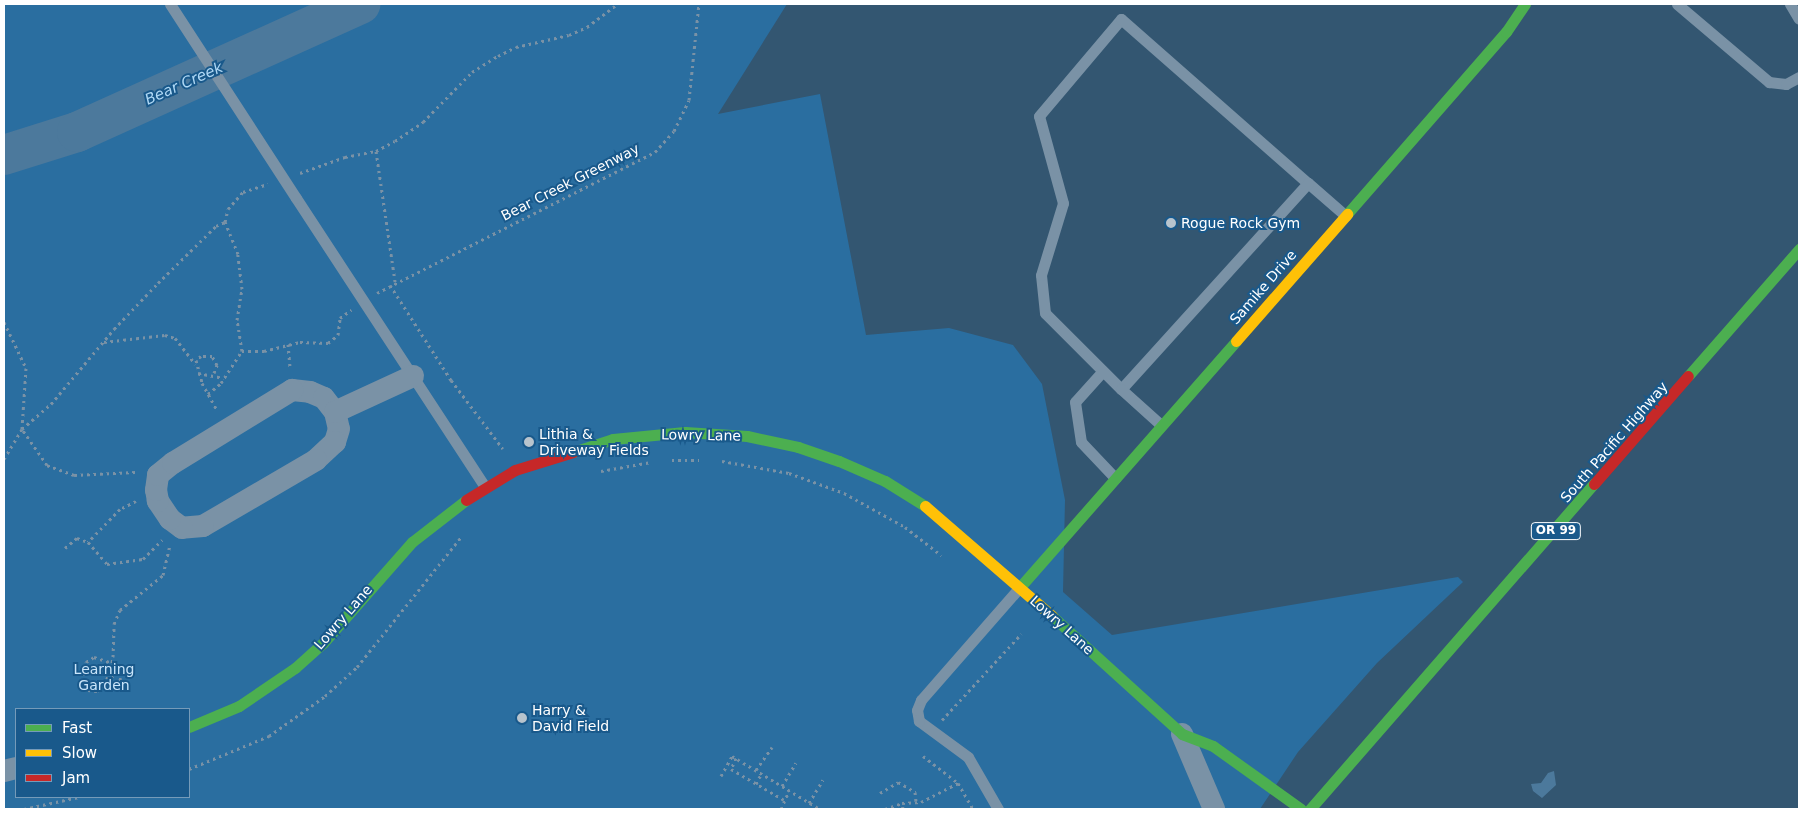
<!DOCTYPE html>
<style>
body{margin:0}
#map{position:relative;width:1803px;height:813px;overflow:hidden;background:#335671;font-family:"DejaVu Sans",sans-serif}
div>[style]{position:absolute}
.green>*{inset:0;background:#2a6ea0}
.water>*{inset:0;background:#4c799c}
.river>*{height:40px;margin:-20px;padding:0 20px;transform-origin:20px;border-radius:20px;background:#4c799c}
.path>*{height:3px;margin-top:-1.5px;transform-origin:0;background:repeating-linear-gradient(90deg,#7a92a6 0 2.5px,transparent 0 6.5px)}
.lane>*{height:11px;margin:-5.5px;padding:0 5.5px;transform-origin:5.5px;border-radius:5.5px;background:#7a92a6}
.street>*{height:22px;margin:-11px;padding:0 11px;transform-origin:11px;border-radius:11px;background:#7a92a6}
.fast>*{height:11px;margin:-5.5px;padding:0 5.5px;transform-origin:5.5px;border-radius:5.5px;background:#4caf50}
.slow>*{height:11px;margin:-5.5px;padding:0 5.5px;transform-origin:5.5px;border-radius:5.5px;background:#ffc107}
.jam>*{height:11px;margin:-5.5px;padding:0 5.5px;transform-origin:5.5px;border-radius:5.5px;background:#c62828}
.lane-bridge>*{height:11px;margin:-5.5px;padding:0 5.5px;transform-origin:5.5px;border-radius:5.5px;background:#7a92a6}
.dots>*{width:14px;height:14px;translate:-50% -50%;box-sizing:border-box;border:2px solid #19598b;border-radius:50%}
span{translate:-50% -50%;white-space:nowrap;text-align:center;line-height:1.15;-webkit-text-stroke:4px #19598b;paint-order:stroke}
.shield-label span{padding:1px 4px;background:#19598b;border:1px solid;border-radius:4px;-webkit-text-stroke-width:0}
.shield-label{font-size:12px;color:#fff;font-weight:700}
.street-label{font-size:14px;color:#fff}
.poi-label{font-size:14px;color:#fff}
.left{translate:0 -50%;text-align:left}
.park-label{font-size:14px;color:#c9e5fa}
.water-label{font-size:15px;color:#afd8f5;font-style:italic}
.frame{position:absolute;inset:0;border:5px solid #fff;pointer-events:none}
.legend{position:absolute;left:15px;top:708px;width:175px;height:90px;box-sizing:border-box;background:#19598b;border:1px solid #759bb9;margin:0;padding:6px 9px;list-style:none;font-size:15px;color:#fff}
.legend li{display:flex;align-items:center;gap:10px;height:25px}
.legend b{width:25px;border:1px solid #759bb9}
</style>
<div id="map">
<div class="green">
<i style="clip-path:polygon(evenodd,4px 4px,787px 4px,718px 114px,820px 94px,866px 335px,949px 328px,1013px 345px,1042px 384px,1065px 500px,1063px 592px,1112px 635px,1458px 577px,1463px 582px,1377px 663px,1298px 752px,1260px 809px,4px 809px,4px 4px,16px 709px,189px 709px,189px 797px,16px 797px,16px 709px)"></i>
</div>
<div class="water">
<i style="clip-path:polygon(1554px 771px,1556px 785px,1542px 798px,1533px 791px,1531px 784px,1541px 783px,1548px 773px)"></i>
</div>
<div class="river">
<i style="left:4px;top:155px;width:77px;rotate:-17.5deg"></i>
<i style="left:77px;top:132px;width:311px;rotate:-24.3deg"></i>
</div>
<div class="path">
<i style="left:376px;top:151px;width:132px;rotate:81.7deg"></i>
<i style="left:300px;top:173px;width:48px;rotate:-19.6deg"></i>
<i style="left:345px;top:157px;width:32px;rotate:-11deg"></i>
<i style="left:376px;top:151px;width:21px;rotate:-28deg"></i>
<i style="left:395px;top:141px;width:34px;rotate:-34deg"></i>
<i style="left:423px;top:122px;width:70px;rotate:-45.6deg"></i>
<i style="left:472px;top:72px;width:31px;rotate:-32deg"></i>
<i style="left:498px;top:56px;width:20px;rotate:-27deg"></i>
<i style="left:516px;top:47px;width:54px;rotate:-12.8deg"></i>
<i style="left:569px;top:35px;width:20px;rotate:-24deg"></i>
<i style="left:587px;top:27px;width:38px;rotate:-37deg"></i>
<i style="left:390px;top:285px;width:113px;rotate:57.3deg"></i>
<i style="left:451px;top:380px;width:86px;rotate:53deg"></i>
<i style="left:377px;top:293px;width:312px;rotate:-26.9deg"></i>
<i style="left:655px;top:152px;width:28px;rotate:-48deg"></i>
<i style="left:674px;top:131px;width:34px;rotate:-64deg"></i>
<i style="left:689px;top:100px;width:97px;rotate:-84.1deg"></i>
<i style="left:4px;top:322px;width:51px;rotate:64.4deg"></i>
<i style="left:26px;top:368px;width:61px;rotate:93.8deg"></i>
<i style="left:22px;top:429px;width:35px;rotate:121deg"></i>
<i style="left:104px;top:342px;width:61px;rotate:-6.5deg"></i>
<i style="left:165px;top:335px;width:10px;rotate:17deg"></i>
<i style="left:175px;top:338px;width:33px;rotate:52deg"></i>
<i style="left:288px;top:344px;width:25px;rotate:85deg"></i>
<i style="left:242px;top:351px;width:22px"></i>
<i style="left:264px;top:351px;width:37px;rotate:-14deg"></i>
<i style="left:300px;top:342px;width:28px;rotate:2deg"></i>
<i style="left:328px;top:343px;width:13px;rotate:-39deg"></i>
<i style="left:338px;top:335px;width:17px;rotate:-83deg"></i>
<i style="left:340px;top:318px;width:14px;rotate:-36deg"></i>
<i style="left:198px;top:373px;width:26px;rotate:11deg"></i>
<i style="left:214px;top:373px;width:9px;rotate:-69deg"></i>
<i style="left:217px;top:365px;width:10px;rotate:-119deg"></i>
<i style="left:212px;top:356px;width:11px;rotate:180deg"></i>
<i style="left:201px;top:356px;width:6px;rotate:141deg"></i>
<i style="left:196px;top:360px;width:24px;rotate:75deg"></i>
<i style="left:202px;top:383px;width:31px;rotate:61deg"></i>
<i style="left:208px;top:394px;width:17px;rotate:-40deg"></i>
<i style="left:221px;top:383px;width:38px;rotate:-57deg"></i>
<i style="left:242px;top:351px;width:31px;rotate:-99deg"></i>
<i style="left:237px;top:320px;width:31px;rotate:-81deg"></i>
<i style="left:242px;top:289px;width:35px;rotate:-97deg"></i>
<i style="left:238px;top:254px;width:35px;rotate:-112deg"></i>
<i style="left:225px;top:222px;width:13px;rotate:-77deg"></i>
<i style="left:228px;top:209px;width:23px;rotate:-49deg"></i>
<i style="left:243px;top:192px;width:26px;rotate:-18deg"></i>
<i style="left:672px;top:460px;width:27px"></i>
<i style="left:722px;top:461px;width:68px;rotate:10.2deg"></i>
<i style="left:789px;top:473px;width:59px;rotate:20deg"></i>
<i style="left:844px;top:493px;width:70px;rotate:29.1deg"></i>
<i style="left:905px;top:527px;width:46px;rotate:37.9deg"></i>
<i style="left:601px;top:471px;width:51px;rotate:-10.2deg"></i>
<i style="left:135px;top:472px;width:61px;rotate:177.2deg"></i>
<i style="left:74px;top:475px;width:29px;rotate:-160deg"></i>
<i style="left:47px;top:465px;width:44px;rotate:-124.8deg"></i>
<i style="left:22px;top:429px;width:38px;rotate:-41deg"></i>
<i style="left:51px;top:404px;width:98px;rotate:-50deg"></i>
<i style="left:114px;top:329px;width:64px;rotate:-46.3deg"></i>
<i style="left:158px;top:283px;width:81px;rotate:-44.5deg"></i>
<i style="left:216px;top:226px;width:10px;rotate:-24deg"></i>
<i style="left:136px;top:501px;width:18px;rotate:153deg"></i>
<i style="left:120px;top:509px;width:46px;rotate:134.1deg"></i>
<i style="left:88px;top:542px;width:29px;rotate:49deg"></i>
<i style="left:107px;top:564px;width:36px;rotate:-8deg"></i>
<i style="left:143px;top:559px;width:27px;rotate:-45deg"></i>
<i style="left:65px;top:548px;width:16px;rotate:-40deg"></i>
<i style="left:77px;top:538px;width:12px;rotate:20deg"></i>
<i style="left:86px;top:669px;width:7px;rotate:-90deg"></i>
<i style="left:86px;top:662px;width:9px;rotate:-32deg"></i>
<i style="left:94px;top:657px;width:25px;rotate:18deg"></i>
<i style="left:118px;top:665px;width:20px;rotate:81deg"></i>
<i style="left:121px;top:685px;width:5px;rotate:-169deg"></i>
<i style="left:116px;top:684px;width:14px;rotate:-120deg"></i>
<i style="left:109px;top:672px;width:23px;rotate:-173deg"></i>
<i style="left:86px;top:669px;width:5px;rotate:127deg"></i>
<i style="left:83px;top:673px;width:18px;rotate:74deg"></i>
<i style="left:88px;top:690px;width:9px;rotate:6deg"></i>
<i style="left:97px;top:691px;width:10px;rotate:-37deg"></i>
<i style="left:105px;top:685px;width:14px;rotate:-73deg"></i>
<i style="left:109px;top:672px;width:4px;rotate:-56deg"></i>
<i style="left:111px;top:669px;width:12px;rotate:-81deg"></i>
<i style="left:113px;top:657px;width:33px;rotate:-88deg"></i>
<i style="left:114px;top:624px;width:15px;rotate:-67deg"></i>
<i style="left:120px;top:610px;width:55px;rotate:-39.1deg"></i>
<i style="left:163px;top:575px;width:31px;rotate:-77deg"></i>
<i style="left:942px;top:720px;width:117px;rotate:-47.4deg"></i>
<i style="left:923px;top:756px;width:44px;rotate:37.6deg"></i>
<i style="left:958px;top:783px;width:30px;rotate:60deg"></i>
<i style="left:736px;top:758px;width:12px;rotate:114deg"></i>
<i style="left:731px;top:769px;width:61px;rotate:30.3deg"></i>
<i style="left:189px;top:769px;width:87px;rotate:-22.4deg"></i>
<i style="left:269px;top:736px;width:69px;rotate:-35.5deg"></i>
<i style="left:325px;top:696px;width:43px;rotate:-42.2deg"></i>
<i style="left:357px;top:667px;width:168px;rotate:-51.3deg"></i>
<i style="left:756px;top:770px;width:28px;rotate:-55deg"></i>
<i style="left:721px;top:776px;width:23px;rotate:-61deg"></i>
<i style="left:732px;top:756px;width:103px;rotate:31.1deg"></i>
<i style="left:756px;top:784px;width:11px;rotate:-63deg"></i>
<i style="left:782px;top:786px;width:27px;rotate:-59deg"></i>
<i style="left:880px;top:793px;width:21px;rotate:-31deg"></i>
<i style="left:898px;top:782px;width:20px;rotate:30deg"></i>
<i style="left:915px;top:792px;width:10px;rotate:84deg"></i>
<i style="left:809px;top:803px;width:27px;rotate:-59deg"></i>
<i style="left:24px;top:809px;width:56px;rotate:-12.3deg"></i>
<i style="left:781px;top:809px;width:20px;rotate:-66deg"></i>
<i style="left:885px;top:809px;width:18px;rotate:-19deg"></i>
<i style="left:903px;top:809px;width:6px;rotate:-99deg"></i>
<i style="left:902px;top:803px;width:19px;rotate:-3deg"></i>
<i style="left:921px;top:802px;width:42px;rotate:-27.2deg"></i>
</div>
<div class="lane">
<i style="left:1677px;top:4px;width:121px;rotate:40.3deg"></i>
<i style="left:1769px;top:82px;width:17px;rotate:7deg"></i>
<i style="left:1786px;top:84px;width:15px;rotate:-28deg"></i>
<i style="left:1790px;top:4px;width:17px;rotate:59deg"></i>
<i style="left:1308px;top:183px;width:50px;rotate:41deg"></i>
<i style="left:296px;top:198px;width:345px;rotate:56.8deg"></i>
<i style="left:1102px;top:372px;width:40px;rotate:132deg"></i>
<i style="left:1075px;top:402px;width:40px;rotate:81.5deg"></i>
<i style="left:1081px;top:442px;width:50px;rotate:46.6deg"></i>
<i style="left:1121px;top:389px;width:107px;rotate:-135deg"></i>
<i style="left:1045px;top:313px;width:38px;rotate:-96deg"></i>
<i style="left:1041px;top:275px;width:75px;rotate:-73deg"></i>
<i style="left:1063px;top:203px;width:90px;rotate:-105.4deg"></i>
<i style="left:1039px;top:116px;width:127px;rotate:-49.8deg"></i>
<i style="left:1121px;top:19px;width:249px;rotate:41.3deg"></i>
<i style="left:1308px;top:183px;width:278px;rotate:132.2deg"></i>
<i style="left:1121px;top:389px;width:54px;rotate:42deg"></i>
<i style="left:998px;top:809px;width:60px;rotate:-120deg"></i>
<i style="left:968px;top:757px;width:61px;rotate:-143.7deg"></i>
<i style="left:919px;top:721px;width:11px;rotate:-100deg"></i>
<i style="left:917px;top:710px;width:11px;rotate:-68deg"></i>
<i style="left:921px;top:700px;width:150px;rotate:-48.8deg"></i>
</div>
<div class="street">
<i style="left:292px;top:390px;width:18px;rotate:6deg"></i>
<i style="left:310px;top:392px;width:15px;rotate:23deg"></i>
<i style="left:324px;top:398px;width:18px;rotate:52deg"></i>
<i style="left:335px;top:412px;width:17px;rotate:77deg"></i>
<i style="left:339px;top:429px;width:14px;rotate:107deg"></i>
<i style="left:335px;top:442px;width:26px;rotate:137deg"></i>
<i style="left:316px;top:460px;width:131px;rotate:149.7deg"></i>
<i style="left:203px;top:526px;width:21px;rotate:175deg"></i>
<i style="left:182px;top:528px;width:15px;rotate:-143deg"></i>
<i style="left:170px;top:519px;width:22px;rotate:-124deg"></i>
<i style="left:158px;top:501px;width:11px;rotate:-100deg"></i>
<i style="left:156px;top:490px;width:15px;rotate:-82deg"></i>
<i style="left:158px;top:475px;width:19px;rotate:-39deg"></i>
<i style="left:173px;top:463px;width:140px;rotate:-31.5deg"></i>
<i style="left:335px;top:412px;width:86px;rotate:-24.8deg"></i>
<i style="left:1182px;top:734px;width:82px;rotate:66.9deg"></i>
<i style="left:4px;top:771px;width:12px;rotate:-14deg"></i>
</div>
<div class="fast">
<i style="left:1347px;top:214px;width:242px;rotate:-48.9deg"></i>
<i style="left:1506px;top:32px;width:34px;rotate:-56deg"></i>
<i style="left:1688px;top:376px;width:169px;rotate:-48.8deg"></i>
<i style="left:573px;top:452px;width:42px;rotate:-18deg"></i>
<i style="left:613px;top:439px;width:72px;rotate:-5.6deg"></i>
<i style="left:685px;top:432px;width:62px;rotate:3.7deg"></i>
<i style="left:747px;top:436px;width:52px;rotate:12.2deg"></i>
<i style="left:798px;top:447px;width:43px;rotate:18.9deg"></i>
<i style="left:839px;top:461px;width:50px;rotate:23.5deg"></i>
<i style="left:885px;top:481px;width:47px;rotate:32deg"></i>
<i style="left:1020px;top:587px;width:327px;rotate:-48.7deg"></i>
<i style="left:1052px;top:616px;width:176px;rotate:42.2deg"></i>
<i style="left:1182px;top:734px;width:33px;rotate:21deg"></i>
<i style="left:1213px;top:746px;width:108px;rotate:35.6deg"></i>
<i style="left:189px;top:727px;width:54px;rotate:-22.8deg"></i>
<i style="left:239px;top:706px;width:68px;rotate:-34.2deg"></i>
<i style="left:295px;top:668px;width:38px;rotate:-42deg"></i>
<i style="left:323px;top:643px;width:135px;rotate:-48.6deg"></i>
<i style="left:412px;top:542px;width:68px;rotate:-37.9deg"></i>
<i style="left:1310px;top:809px;width:432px;rotate:-48.9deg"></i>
</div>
<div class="slow">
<i style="left:1236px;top:341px;width:169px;rotate:-48.8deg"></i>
<i style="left:925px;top:506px;width:168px;rotate:40.9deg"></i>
</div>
<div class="jam">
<i style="left:1594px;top:484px;width:143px;rotate:-49deg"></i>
<i style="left:466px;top:500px;width:57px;rotate:-31.5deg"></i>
<i style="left:515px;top:470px;width:61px;rotate:-17.2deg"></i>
</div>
<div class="lane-bridge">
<i style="left:170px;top:4px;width:231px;rotate:57deg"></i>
</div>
<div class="dots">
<i style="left:1171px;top:223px;background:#b8c4cd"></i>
<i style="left:529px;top:442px;background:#b8c4cd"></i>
<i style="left:522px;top:718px;background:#b8c4cd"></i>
</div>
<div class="shield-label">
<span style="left:1556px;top:531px">OR 99</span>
</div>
<div class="street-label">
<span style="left:570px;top:182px;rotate:-27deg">Bear Creek Greenway</span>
<span style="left:1263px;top:287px;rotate:-49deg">Samike Drive</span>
<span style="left:701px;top:435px;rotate:1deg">Lowry Lane</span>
<span style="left:1614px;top:442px;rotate:-49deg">South Pacific Highway</span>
<span style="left:343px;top:617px;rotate:-49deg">Lowry Lane</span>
<span style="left:1062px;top:625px;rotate:42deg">Lowry Lane</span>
</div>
<div class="poi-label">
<span class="left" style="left:1181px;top:223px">Rogue Rock Gym</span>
<span class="left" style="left:539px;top:442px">Lithia &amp;<br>Driveway Fields</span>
<span class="left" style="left:532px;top:718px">Harry &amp;<br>David Field</span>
</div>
<div class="park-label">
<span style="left:104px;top:677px">Learning<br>Garden</span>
</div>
<div class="water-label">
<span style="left:184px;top:84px;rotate:-24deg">Bear Creek</span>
</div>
<div class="frame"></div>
<ul class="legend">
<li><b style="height:6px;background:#4caf50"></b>Fast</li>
<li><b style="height:6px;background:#ffc107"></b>Slow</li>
<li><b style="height:6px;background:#c62828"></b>Jam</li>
</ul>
</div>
